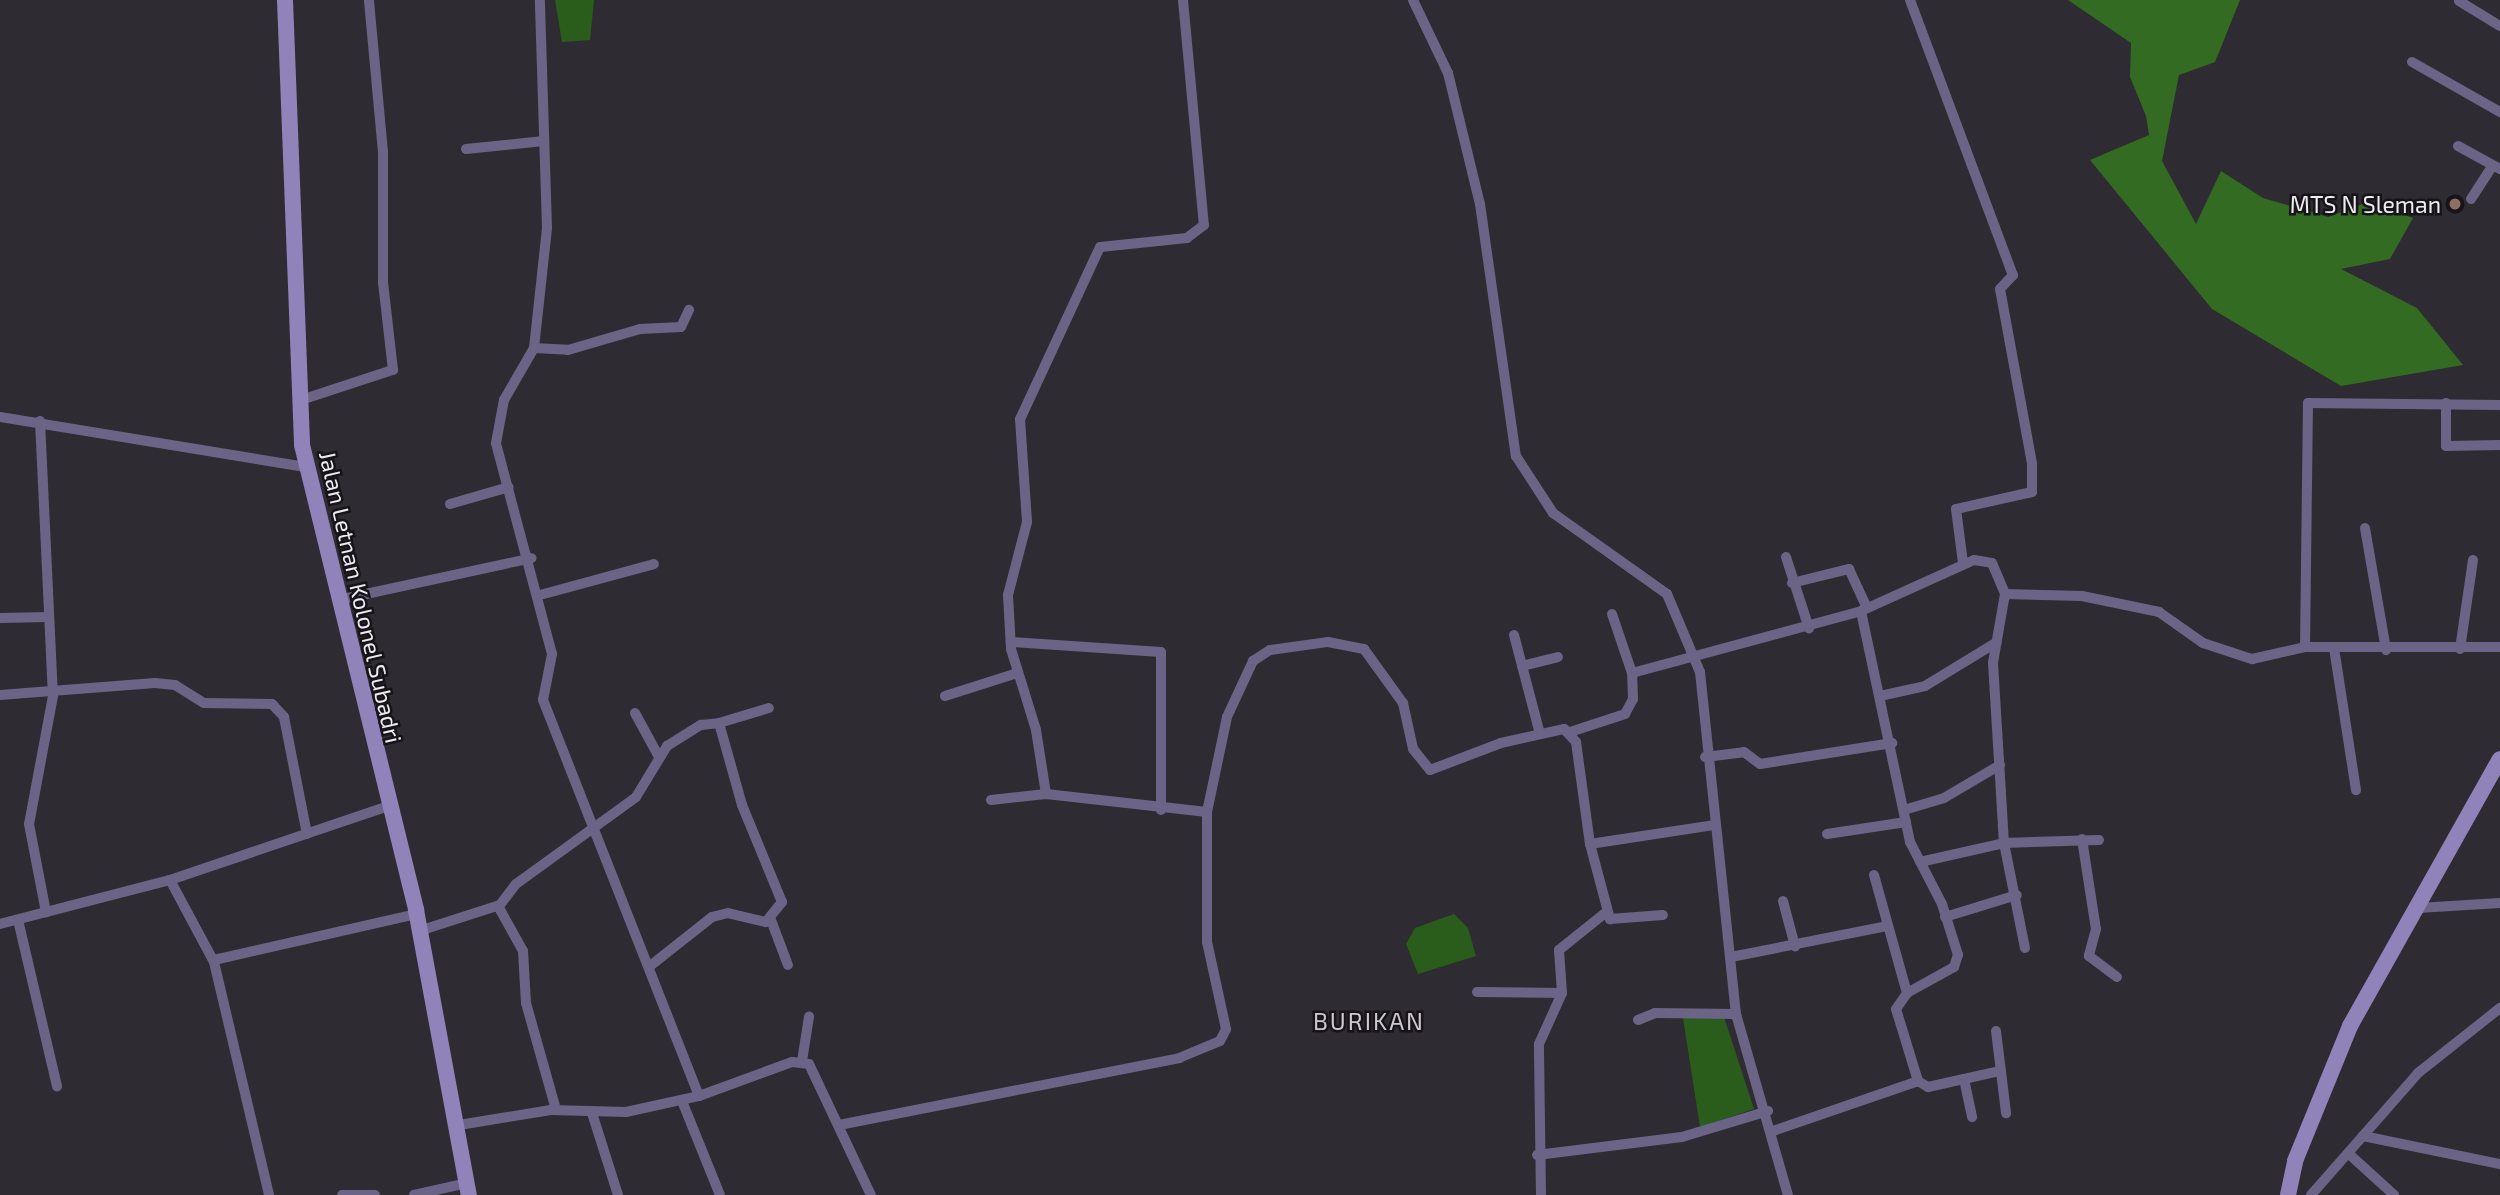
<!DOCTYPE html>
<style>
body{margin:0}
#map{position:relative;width:2500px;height:1195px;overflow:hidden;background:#2f2b32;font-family:"Exo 2",sans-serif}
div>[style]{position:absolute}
.green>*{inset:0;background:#2a5d1b}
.forest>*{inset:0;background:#326b21}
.street>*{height:10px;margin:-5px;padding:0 5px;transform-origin:5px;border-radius:5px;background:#6c6487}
.secondary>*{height:16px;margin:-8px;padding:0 8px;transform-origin:8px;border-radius:8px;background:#9083ba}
.dots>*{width:19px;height:19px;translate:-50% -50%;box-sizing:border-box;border:4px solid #161418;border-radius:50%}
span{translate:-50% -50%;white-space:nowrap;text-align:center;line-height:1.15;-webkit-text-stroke:5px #161418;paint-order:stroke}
.poi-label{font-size:23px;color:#eeebf0}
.right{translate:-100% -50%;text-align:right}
.street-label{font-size:23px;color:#eeebf0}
.neighbourhood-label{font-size:24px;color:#cdc7d1;letter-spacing:2px}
</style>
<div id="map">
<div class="green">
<i style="clip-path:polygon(555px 0,594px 0,590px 40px,562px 42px)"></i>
<i style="clip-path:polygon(1454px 914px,1468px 928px,1476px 956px,1418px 974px,1406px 944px,1415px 928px)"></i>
<i style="clip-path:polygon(1724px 1017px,1754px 1109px,1700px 1127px,1683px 1018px)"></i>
</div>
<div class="forest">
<i style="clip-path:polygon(2068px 0,2240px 0,2215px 62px,2179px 75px,2162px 161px,2196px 224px,2221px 171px,2263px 198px,2328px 217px,2368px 202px,2413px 218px,2390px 259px,2341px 269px,2417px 308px,2463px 365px,2341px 386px,2212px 309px,2090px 160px,2149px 135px,2146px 116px,2130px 77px,2131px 43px)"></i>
</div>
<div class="street">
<i style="left:1183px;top:0;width:226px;rotate:84.7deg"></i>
<i style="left:1204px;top:225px;width:21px;rotate:143deg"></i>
<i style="left:1187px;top:238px;width:87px;rotate:174.1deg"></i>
<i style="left:1100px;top:247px;width:190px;rotate:114.9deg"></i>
<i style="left:1020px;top:419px;width:103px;rotate:86.1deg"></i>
<i style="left:1027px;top:522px;width:75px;rotate:104.6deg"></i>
<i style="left:1008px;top:595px;width:54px;rotate:86.8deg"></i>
<i style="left:1011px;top:649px;width:85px;rotate:72.8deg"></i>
<i style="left:1036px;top:730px;width:65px;rotate:81.1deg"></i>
<i style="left:1046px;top:794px;width:162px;rotate:6.4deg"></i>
<i style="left:1207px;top:812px;width:97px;rotate:-78.1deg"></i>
<i style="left:1227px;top:717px;width:62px;rotate:-65.1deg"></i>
<i style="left:1253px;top:661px;width:20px;rotate:-33deg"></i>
<i style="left:1270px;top:650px;width:59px;rotate:-7.9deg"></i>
<i style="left:1328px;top:642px;width:37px;rotate:11deg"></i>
<i style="left:1364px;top:649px;width:67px;rotate:54.2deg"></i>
<i style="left:1403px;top:703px;width:47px;rotate:77.7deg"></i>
<i style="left:1413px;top:749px;width:27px;rotate:51deg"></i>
<i style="left:1430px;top:770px;width:76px;rotate:-20.8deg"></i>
<i style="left:1501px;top:743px;width:65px;rotate:-12.5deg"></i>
<i style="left:1564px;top:729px;width:18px;rotate:47deg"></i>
<i style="left:1576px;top:742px;width:103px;rotate:82.2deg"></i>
<i style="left:1590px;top:844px;width:125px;rotate:-8.7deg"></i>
<i style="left:1413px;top:0;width:81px;rotate:64.4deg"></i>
<i style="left:1448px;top:73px;width:135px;rotate:76.3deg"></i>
<i style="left:1480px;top:204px;width:255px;rotate:81.9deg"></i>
<i style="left:1516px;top:456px;width:68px;rotate:57deg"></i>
<i style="left:1553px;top:513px;width:140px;rotate:35.4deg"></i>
<i style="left:1667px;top:594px;width:85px;rotate:67.1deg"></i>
<i style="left:1700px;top:672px;width:344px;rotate:84deg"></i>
<i style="left:1736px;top:1014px;width:188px;rotate:74deg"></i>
<i style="left:1910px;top:0;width:294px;rotate:69.5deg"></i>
<i style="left:2013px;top:275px;width:19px;rotate:133deg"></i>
<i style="left:2000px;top:289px;width:178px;rotate:79.6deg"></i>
<i style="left:2032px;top:464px;width:28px;rotate:90deg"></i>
<i style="left:2032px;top:492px;width:78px;rotate:167.4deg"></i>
<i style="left:1956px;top:509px;width:54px;rotate:82.6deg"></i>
<i style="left:2459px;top:1px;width:48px;rotate:31.4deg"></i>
<i style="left:2412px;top:62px;width:101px;rotate:29.6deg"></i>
<i style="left:2458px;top:146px;width:48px;rotate:28.7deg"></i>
<i style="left:466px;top:149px;width:78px;rotate:-5.9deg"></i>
<i style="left:2471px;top:199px;width:40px;rotate:-57.1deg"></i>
<i style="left:534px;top:348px;width:34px;rotate:3deg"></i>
<i style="left:568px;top:350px;width:75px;rotate:-16.3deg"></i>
<i style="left:640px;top:329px;width:41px;rotate:-2.8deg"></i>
<i style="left:681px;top:327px;width:19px;rotate:-65deg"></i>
<i style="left:301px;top:400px;width:97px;rotate:-18.1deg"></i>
<i style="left:393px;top:370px;width:89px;rotate:-96.5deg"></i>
<i style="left:383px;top:282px;width:130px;rotate:-90deg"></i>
<i style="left:383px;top:152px;width:153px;rotate:-95.3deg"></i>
<i style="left:2446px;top:403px;width:43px;rotate:90deg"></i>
<i style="left:2446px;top:446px;width:54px;rotate:-1.1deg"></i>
<i style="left:0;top:417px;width:311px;rotate:9.3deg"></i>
<i style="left:40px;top:421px;width:275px;rotate:87.3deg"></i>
<i style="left:53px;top:696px;width:130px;rotate:100.6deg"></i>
<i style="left:29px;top:824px;width:90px;rotate:79.1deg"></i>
<i style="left:450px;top:504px;width:61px;rotate:-16.1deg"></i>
<i style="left:2365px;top:528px;width:124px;rotate:80.2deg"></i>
<i style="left:1786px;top:557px;width:75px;rotate:72.1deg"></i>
<i style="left:1792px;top:583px;width:59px;rotate:-13.8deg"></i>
<i style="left:1849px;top:569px;width:43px;rotate:65.2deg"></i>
<i style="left:2005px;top:594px;width:77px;rotate:1.5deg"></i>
<i style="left:2082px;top:596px;width:79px;rotate:11.7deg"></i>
<i style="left:2159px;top:612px;width:54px;rotate:35.2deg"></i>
<i style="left:2203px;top:643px;width:52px;rotate:18.1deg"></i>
<i style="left:2252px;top:659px;width:54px;rotate:-12.8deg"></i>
<i style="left:2305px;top:647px;width:195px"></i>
<i style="left:540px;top:595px;width:118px;rotate:-15.2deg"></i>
<i style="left:338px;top:600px;width:198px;rotate:-12.2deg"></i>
<i style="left:1612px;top:614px;width:62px;rotate:71.3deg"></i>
<i style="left:0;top:618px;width:49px;rotate:-1.2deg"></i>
<i style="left:1514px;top:635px;width:102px;rotate:75.3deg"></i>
<i style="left:1011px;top:642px;width:150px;rotate:3.8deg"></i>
<i style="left:1161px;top:652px;width:158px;rotate:90deg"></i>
<i style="left:2305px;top:647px;width:244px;rotate:-89.3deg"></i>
<i style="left:2308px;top:403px;width:192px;rotate:0.6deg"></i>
<i style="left:2334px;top:648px;width:144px;rotate:81.2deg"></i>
<i style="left:2460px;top:649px;width:90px;rotate:-81.7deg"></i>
<i style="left:1522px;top:666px;width:37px;rotate:-14deg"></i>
<i style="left:0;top:695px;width:155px;rotate:-4.4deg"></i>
<i style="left:155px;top:683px;width:20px;rotate:6deg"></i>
<i style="left:175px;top:685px;width:34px;rotate:32deg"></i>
<i style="left:204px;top:703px;width:68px;rotate:0.8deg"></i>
<i style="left:272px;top:704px;width:18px;rotate:47deg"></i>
<i style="left:284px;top:717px;width:119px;rotate:78.9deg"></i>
<i style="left:945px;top:696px;width:76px;rotate:-17.7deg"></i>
<i style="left:1880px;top:696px;width:46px;rotate:-12.5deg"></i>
<i style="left:1925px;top:686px;width:84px;rotate:-31.4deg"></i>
<i style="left:635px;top:713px;width:50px;rotate:61.4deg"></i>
<i style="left:719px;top:723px;width:52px;rotate:-16.7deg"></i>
<i style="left:1570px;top:732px;width:58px;rotate:-18.1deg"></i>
<i style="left:1625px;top:714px;width:17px;rotate:-62deg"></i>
<i style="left:1633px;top:699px;width:26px;rotate:-92deg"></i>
<i style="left:1632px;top:673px;width:237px;rotate:-15.1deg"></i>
<i style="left:1705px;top:757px;width:39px;rotate:-7deg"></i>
<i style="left:1744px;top:752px;width:20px;rotate:37deg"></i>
<i style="left:1760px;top:764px;width:134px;rotate:-9deg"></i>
<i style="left:991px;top:800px;width:55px;rotate:-6.2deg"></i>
<i style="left:1904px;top:810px;width:42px;rotate:-16.7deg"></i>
<i style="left:1944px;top:798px;width:65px;rotate:-30.5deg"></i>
<i style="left:1827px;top:834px;width:80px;rotate:-8.6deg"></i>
<i style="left:2082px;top:839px;width:91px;rotate:81.2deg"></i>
<i style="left:2096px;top:929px;width:28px;rotate:105deg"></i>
<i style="left:2089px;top:956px;width:35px;rotate:37deg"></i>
<i style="left:1590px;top:844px;width:78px;rotate:75.1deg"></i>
<i style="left:1610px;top:919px;width:53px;rotate:-4.3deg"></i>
<i style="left:1920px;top:862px;width:86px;rotate:-12.7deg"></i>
<i style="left:2004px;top:843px;width:95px;rotate:-1.8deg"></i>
<i style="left:1874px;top:875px;width:123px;rotate:74.4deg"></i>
<i style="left:170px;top:880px;width:93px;rotate:61.8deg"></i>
<i style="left:214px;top:962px;width:239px;rotate:76.7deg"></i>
<i style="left:1783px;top:901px;width:47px;rotate:75.1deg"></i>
<i style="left:498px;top:906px;width:51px;rotate:60.9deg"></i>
<i style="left:523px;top:951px;width:52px;rotate:86.7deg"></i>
<i style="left:526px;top:1003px;width:111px;rotate:74.3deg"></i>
<i style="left:2418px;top:908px;width:82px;rotate:-3.5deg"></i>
<i style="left:1945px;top:917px;width:75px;rotate:-17deg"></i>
<i style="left:18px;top:920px;width:171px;rotate:76.8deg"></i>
<i style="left:771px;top:920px;width:48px;rotate:69.3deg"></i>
<i style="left:0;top:924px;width:176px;rotate:-14.5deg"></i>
<i style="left:170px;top:880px;width:230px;rotate:-18.7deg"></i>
<i style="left:419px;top:931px;width:85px;rotate:-17.8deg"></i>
<i style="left:500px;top:905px;width:26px;rotate:-53deg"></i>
<i style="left:516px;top:884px;width:148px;rotate:-35.9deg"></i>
<i style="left:636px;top:797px;width:60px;rotate:-58.7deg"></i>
<i style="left:667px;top:746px;width:40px;rotate:-32deg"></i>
<i style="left:701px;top:725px;width:18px;rotate:-6deg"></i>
<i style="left:719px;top:723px;width:85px;rotate:74.3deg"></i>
<i style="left:742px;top:805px;width:105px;rotate:67.6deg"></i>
<i style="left:782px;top:902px;width:26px;rotate:129deg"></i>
<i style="left:766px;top:922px;width:39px;rotate:-167deg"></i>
<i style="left:728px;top:913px;width:16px;rotate:166deg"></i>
<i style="left:712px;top:917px;width:80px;rotate:141.6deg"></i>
<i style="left:1731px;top:957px;width:160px;rotate:-11.2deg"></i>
<i style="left:214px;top:960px;width:207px;rotate:-12.8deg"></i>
<i style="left:1477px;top:992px;width:85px;rotate:0.7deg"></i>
<i style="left:1638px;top:1020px;width:18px;rotate:-22deg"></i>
<i style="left:1655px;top:1013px;width:81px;rotate:0.7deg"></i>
<i style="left:1996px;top:1031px;width:83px;rotate:83deg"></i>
<i style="left:802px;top:1061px;width:45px;rotate:-81deg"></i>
<i style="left:1964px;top:1079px;width:39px;rotate:78deg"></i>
<i style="left:1918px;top:1081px;width:12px;rotate:31deg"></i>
<i style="left:1928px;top:1087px;width:74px;rotate:-12.5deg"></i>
<i style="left:699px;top:1096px;width:99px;rotate:-20.1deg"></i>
<i style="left:792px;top:1062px;width:17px;rotate:7deg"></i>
<i style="left:809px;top:1064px;width:145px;rotate:64.7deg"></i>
<i style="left:682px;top:1101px;width:101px;rotate:68deg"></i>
<i style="left:592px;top:1113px;width:86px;rotate:72.4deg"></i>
<i style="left:459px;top:1125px;width:93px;rotate:-9.3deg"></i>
<i style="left:551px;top:1110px;width:75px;rotate:1.5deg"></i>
<i style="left:626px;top:1112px;width:75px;rotate:-12.4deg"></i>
<i style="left:699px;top:1096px;width:426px;rotate:-111.5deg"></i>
<i style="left:543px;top:700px;width:47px;rotate:-78.9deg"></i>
<i style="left:552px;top:654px;width:218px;rotate:-104.9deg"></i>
<i style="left:496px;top:443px;width:44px;rotate:-79.5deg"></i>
<i style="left:504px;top:400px;width:60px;rotate:-60deg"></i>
<i style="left:534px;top:348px;width:121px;rotate:-83.8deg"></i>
<i style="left:547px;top:228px;width:228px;rotate:-91.8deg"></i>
<i style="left:839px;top:1125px;width:347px;rotate:-11.1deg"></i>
<i style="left:1179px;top:1058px;width:44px;rotate:-22.5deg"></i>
<i style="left:1220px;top:1041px;width:13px;rotate:-63deg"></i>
<i style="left:1226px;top:1029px;width:89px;rotate:-102.3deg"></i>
<i style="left:1207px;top:942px;width:130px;rotate:-90deg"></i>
<i style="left:1773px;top:1131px;width:153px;rotate:-19deg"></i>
<i style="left:1918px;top:1081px;width:75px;rotate:-107deg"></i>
<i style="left:1896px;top:1009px;width:19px;rotate:-55deg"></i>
<i style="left:1907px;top:993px;width:54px;rotate:-29deg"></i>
<i style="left:1954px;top:967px;width:13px;rotate:-72deg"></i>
<i style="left:1958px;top:955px;width:53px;rotate:-107.4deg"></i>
<i style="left:1942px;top:904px;width:70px;rotate:-117.3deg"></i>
<i style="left:1910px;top:842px;width:236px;rotate:-102deg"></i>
<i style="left:1861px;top:611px;width:124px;rotate:-24.3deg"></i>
<i style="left:1974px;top:560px;width:18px;rotate:9deg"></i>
<i style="left:1992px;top:563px;width:34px;rotate:67deg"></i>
<i style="left:2005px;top:594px;width:70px;rotate:99.9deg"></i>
<i style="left:1993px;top:663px;width:97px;rotate:86.5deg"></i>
<i style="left:1999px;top:760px;width:83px;rotate:86.6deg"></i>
<i style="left:2004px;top:843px;width:107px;rotate:78.7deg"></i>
<i style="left:2363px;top:1136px;width:140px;rotate:11.6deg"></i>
<i style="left:2349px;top:1154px;width:61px;rotate:42.3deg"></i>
<i style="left:1537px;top:1155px;width:146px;rotate:-7.1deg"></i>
<i style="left:1682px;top:1137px;width:90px;rotate:-16.8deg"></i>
<i style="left:342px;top:1195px;width:33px"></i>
<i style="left:414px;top:1195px;width:54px;rotate:-12.8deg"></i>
<i style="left:1541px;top:1195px;width:151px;rotate:-90.8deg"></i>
<i style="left:1539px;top:1044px;width:56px;rotate:-65.7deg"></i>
<i style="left:1562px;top:993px;width:43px;rotate:-94deg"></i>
<i style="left:1559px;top:950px;width:59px;rotate:-38.8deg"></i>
<i style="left:2311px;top:1195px;width:162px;rotate:-48.7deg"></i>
<i style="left:2418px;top:1073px;width:105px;rotate:-38.4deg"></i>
</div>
<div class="secondary">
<i style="left:285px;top:0;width:445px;rotate:87.8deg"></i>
<i style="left:302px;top:445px;width:479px;rotate:76.2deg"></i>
<i style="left:416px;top:910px;width:290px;rotate:79.5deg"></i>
<i style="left:2288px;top:1195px;width:35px;rotate:-78deg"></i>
<i style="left:2295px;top:1161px;width:146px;rotate:-67.8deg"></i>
<i style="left:2350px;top:1026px;width:306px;rotate:-60.7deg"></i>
</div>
<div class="dots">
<i style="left:2455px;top:204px;background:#8d6e63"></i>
</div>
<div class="poi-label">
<span class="right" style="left:2441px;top:204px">MTS N Sleman</span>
</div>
<div class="street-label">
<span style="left:361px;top:597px;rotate:77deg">Jalan Letnan Kolonel Subadri</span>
</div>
<div class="neighbourhood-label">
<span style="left:1369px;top:1021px">BURIKAN</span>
</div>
</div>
